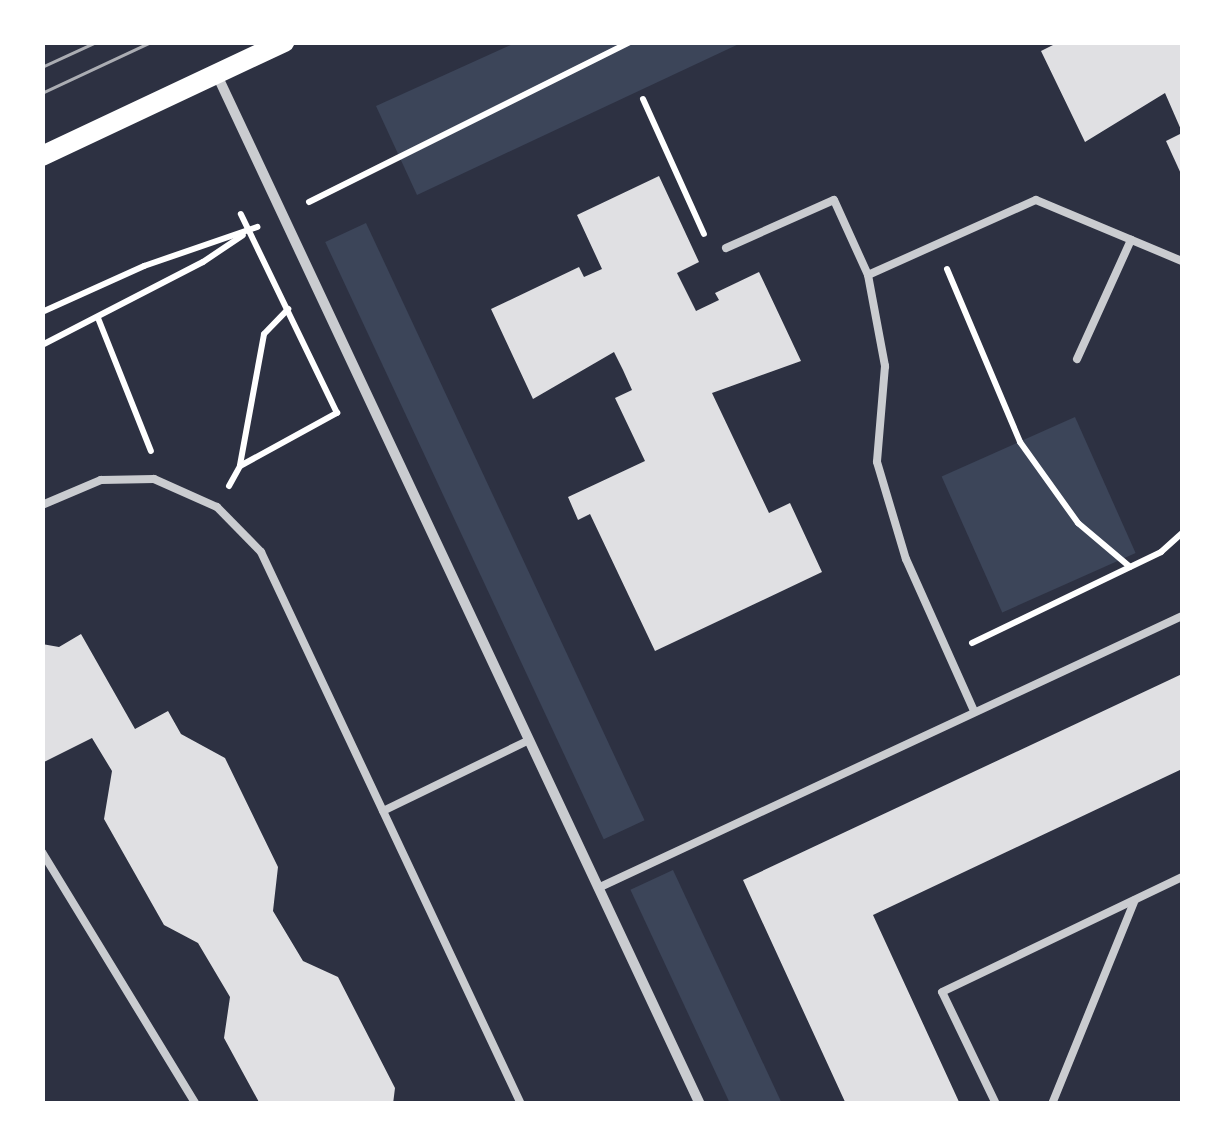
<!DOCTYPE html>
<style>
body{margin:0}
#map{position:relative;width:1225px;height:1146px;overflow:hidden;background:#2d3142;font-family:Mulish,sans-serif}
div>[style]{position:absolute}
.green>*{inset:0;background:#3c4559;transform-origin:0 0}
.building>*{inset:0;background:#e0e0e3}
.path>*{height:6px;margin:-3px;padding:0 3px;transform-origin:3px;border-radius:3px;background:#fff}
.service>*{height:8px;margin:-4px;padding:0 4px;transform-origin:4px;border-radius:4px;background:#caccd0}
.minor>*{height:10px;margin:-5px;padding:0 5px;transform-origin:5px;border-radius:5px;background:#caccd0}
.secondary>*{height:20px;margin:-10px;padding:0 10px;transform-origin:10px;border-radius:10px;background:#fff}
.tram>*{height:2.5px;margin:-1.25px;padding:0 1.25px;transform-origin:1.25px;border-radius:1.25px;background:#abadb3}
span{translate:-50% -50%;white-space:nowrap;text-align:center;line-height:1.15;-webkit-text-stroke:10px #fff;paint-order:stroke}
.frame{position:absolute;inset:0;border:45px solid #fff;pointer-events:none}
</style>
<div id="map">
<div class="green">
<i style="clip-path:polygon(515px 43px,741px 43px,417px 195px,376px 106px)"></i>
<i style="left:366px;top:223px;width:659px;height:45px;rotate:65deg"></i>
<i style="left:1075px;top:417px;width:149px;height:146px;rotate:66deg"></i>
<i style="left:673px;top:870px;width:258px;height:47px;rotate:65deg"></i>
</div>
<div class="building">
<i style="clip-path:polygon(1059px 42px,1182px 42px,1182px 132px,1165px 93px,1085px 142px,1041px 51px)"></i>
<i style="clip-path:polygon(1182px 133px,1182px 176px,1166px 141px)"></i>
<i style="clip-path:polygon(659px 176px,699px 262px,677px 273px,696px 311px,719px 300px,715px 293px,759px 272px,801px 361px,712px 393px,769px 513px,790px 503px,822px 572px,655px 651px,590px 514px,578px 520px,568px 497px,645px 461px,615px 398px,632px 390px,623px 370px,614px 352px,533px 399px,491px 309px,579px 267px,584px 277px,602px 269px,577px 215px)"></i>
<i style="clip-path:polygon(81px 634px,135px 729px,168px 711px,181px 734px,225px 758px,278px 867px,273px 911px,303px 961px,338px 977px,395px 1088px,393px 1104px,260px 1104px,224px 1038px,230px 997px,198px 943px,164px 925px,104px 819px,112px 771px,92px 738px,42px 763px,42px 644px,59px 647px)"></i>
<i style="clip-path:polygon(1182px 674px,1182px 769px,873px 915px,960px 1104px,846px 1104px,743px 880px)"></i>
</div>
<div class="path">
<i style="left:643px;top:99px;width:148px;rotate:65.7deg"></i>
<i style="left:309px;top:202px;width:359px;rotate:-26.5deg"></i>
<i style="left:947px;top:269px;width:188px;rotate:67.1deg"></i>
<i style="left:1020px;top:442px;width:100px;rotate:54.4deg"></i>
<i style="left:1078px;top:523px;width:68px;rotate:40.2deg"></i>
<i style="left:42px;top:312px;width:112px;rotate:-24.3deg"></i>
<i style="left:144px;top:266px;width:120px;rotate:-19deg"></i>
<i style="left:98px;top:318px;width:143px;rotate:68.3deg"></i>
<i style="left:42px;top:345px;width:181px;rotate:-27.3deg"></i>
<i style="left:203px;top:262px;width:48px;rotate:-34deg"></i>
<i style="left:240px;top:465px;width:133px;rotate:-79.6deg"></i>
<i style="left:264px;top:334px;width:35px;rotate:-46deg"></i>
<i style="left:229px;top:486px;width:23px;rotate:-61deg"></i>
<i style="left:240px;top:466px;width:111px;rotate:-28.7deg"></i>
<i style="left:337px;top:413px;width:221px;rotate:-115.8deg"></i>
<i style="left:972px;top:643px;width:210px;rotate:-25.7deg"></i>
<i style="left:1161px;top:552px;width:28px;rotate:-42deg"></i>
</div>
<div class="service">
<i style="left:726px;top:248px;width:118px;rotate:-24deg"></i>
<i style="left:834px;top:200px;width:82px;rotate:65.6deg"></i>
<i style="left:868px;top:275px;width:93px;rotate:79.4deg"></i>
<i style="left:885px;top:366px;width:96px;rotate:94.8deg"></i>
<i style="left:877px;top:462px;width:101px;rotate:73.4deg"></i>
<i style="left:906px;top:559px;width:167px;rotate:65.9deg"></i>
<i style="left:868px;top:275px;width:184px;rotate:-24.1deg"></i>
<i style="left:1036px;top:200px;width:158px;rotate:22.7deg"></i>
<i style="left:1077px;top:359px;width:131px;rotate:-65.6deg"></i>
<i style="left:42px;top:505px;width:64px;rotate:-23deg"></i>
<i style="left:101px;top:480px;width:53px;rotate:-1.1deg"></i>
<i style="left:154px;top:479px;width:69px;rotate:24deg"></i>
<i style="left:217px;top:507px;width:63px;rotate:45.6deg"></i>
<i style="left:261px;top:552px;width:610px;rotate:64.78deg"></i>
<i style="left:383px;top:811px;width:162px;rotate:-25.9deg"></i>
<i style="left:42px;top:852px;width:295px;rotate:58.6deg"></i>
<i style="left:598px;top:888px;width:644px;rotate:-24.97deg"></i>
<i style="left:996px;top:1104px;width:124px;rotate:-115.7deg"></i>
<i style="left:942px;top:992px;width:266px;rotate:-25.6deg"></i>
<i style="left:1052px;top:1104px;width:220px;rotate:-67.9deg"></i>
</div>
<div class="minor">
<i style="left:217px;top:75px;width:1137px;rotate:64.86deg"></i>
</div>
<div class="secondary">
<i style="left:42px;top:156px;width:268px;rotate:-25.2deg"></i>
</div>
<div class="tram">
<i style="left:42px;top:67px;width:60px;rotate:-24.8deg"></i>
<i style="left:42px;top:93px;width:120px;rotate:-25.1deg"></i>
</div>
<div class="frame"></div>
</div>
